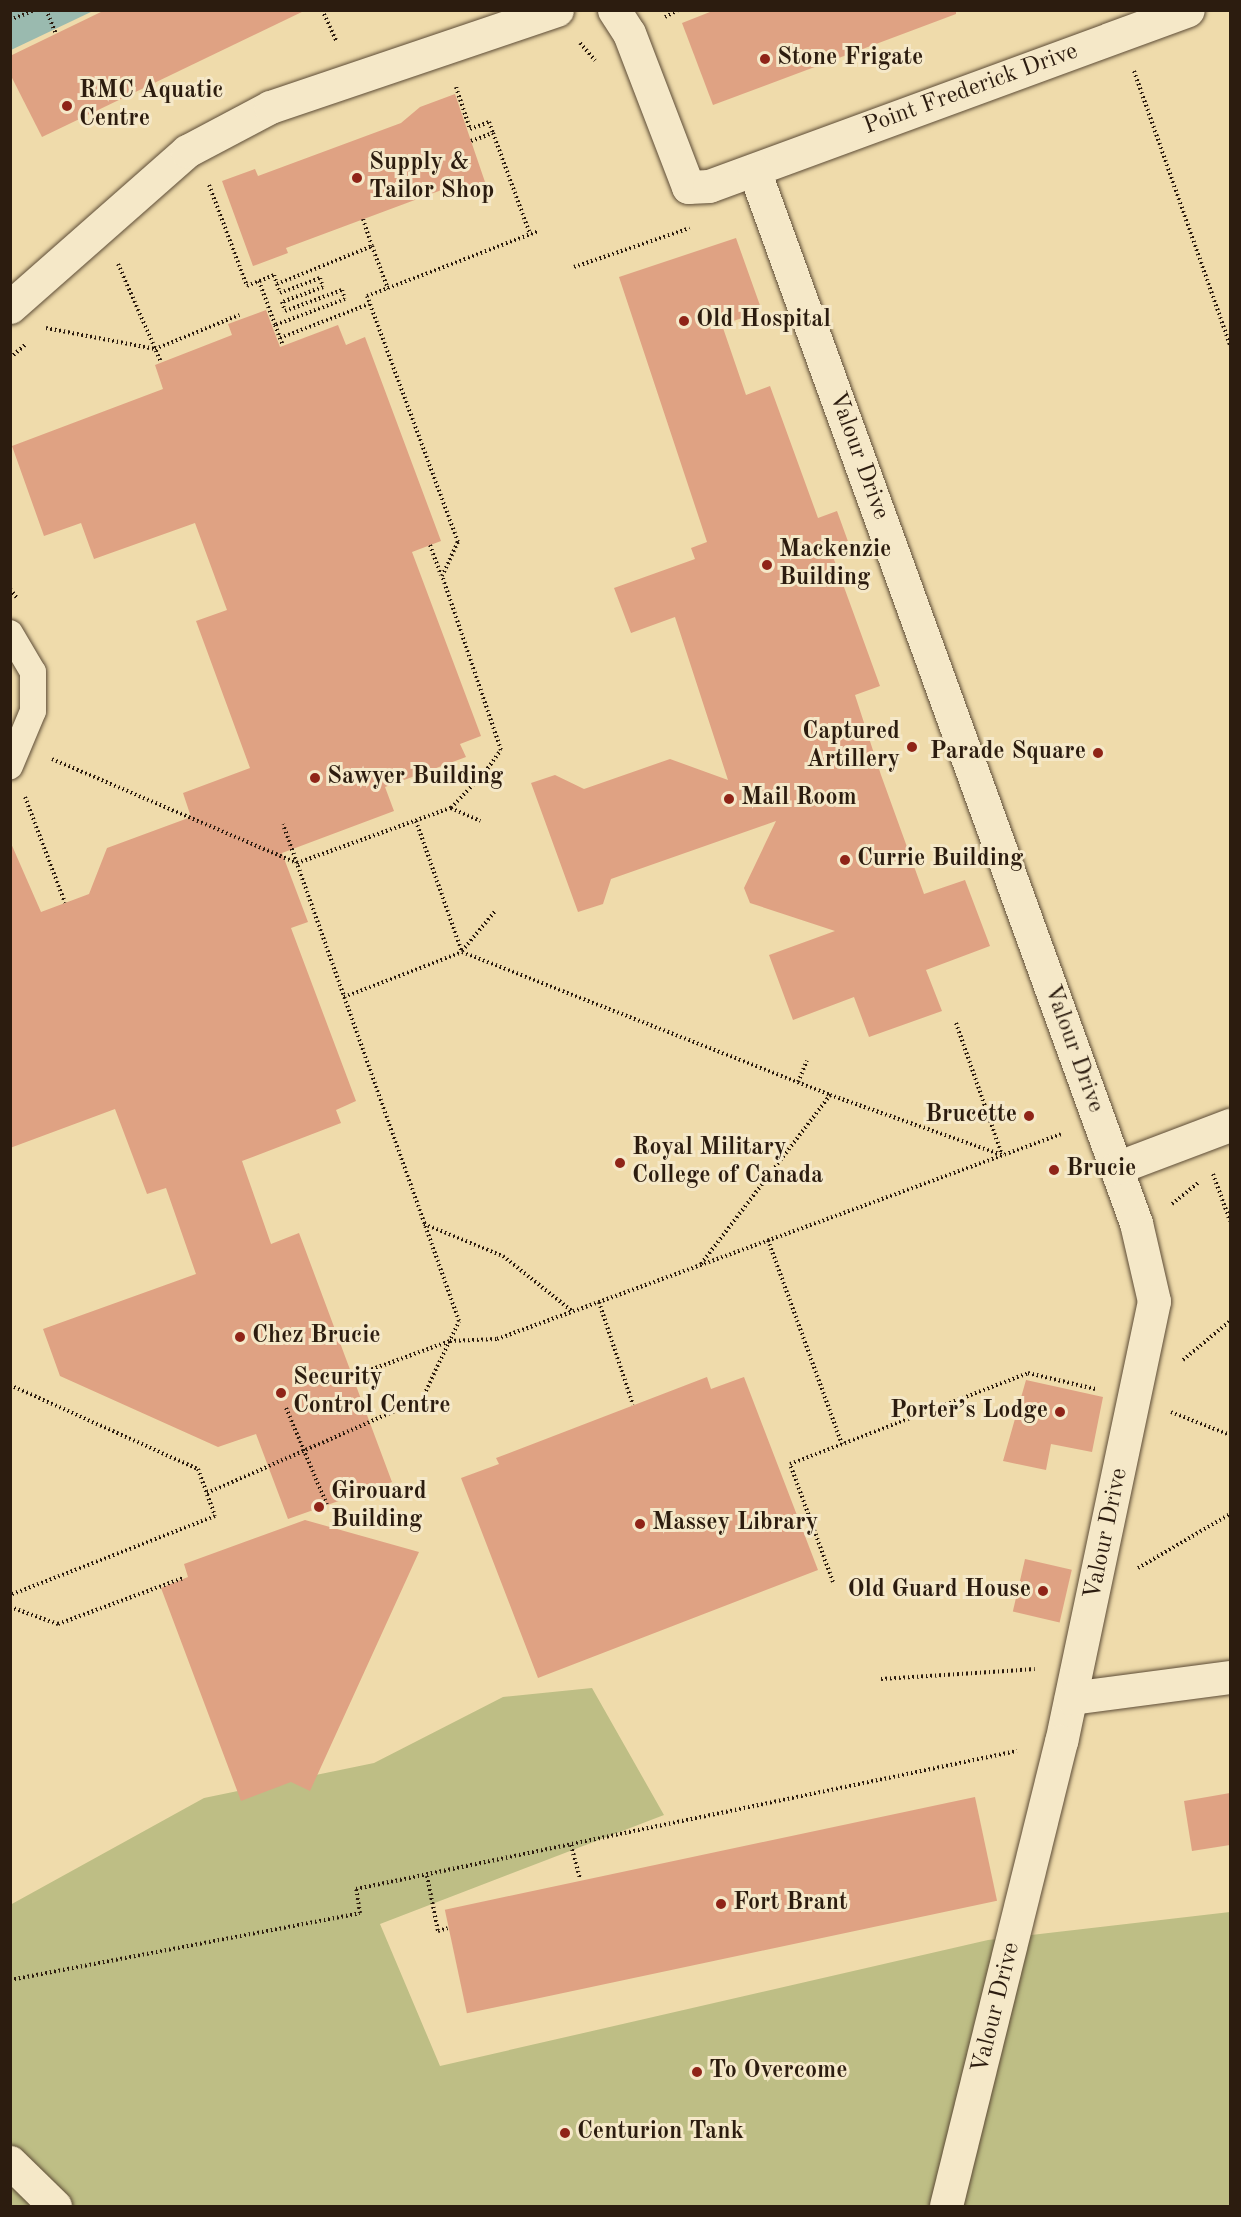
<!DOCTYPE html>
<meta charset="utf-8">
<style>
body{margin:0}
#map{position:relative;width:1241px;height:2217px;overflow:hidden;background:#efdbab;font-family:"Old Standard TT",serif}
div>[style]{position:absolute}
.green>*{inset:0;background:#bebe85}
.water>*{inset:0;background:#9abaaf}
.building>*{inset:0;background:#dfa283;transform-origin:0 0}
.path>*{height:4px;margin-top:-2px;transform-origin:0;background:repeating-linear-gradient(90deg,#2c1c0f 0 1.5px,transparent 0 4.5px)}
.roads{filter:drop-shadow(0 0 2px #5d4c36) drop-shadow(0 0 2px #5d4c36)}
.service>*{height:26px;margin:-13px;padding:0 13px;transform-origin:13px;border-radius:13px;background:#f5e8c8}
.minor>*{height:33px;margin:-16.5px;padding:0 16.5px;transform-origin:16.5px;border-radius:16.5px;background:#f5e8c8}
.dots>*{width:16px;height:16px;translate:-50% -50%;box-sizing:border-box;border:3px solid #f5e8c8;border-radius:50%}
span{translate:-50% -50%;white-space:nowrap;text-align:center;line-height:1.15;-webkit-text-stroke:6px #f5e8c8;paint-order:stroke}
.poi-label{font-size:24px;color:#2c1c0f;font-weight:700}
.left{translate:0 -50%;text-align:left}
.right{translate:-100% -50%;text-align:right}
.street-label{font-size:24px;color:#2c1c0f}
.frame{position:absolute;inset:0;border:12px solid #2c1c0f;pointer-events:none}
</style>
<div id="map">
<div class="green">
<i style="clip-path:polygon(592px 1688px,664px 1815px,380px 1924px,440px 2066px,988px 1940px,1230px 1912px,1230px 2206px,11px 2206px,10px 1905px,204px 1798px,374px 1763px,503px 1697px)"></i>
</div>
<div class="water">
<i style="clip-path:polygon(11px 10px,93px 10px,93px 11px,11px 50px)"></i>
</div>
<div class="building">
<i style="clip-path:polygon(105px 10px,306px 10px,42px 137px,10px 74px,10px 56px)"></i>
<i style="clip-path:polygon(715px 10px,956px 10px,956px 14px,713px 105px,682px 23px)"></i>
<i style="clip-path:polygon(455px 94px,485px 182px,449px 195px,447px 188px,286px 248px,288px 253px,253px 266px,222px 181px,255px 169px,258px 176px,401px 123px,420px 107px)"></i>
<i style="clip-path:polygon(736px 238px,762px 311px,722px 325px,746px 395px,770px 386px,818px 518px,837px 511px,850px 547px,832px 554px,880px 686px,855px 695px,881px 775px,924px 894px,965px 880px,990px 946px,926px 970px,942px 1011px,869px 1037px,854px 997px,793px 1020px,769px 955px,835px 931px,750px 903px,744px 888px,776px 821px,611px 879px,603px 904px,578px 912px,531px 783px,555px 775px,584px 789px,670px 759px,728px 780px,675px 617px,631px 633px,614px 588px,695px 559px,691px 548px,707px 542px,619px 277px)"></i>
<i style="clip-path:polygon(266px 310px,280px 347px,338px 325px,346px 345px,365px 337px,441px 541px,412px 552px,481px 736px,460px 744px,466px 757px,385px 787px,394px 811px,282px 853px,308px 922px,291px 928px,356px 1101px,336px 1110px,341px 1123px,242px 1161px,271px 1244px,299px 1233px,392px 1482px,288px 1519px,256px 1434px,218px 1447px,60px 1376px,43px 1329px,196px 1274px,166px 1188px,147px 1194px,115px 1109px,10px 1148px,10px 841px,41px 912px,89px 894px,107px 848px,191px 817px,183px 793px,250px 768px,196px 621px,227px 610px,195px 523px,94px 559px,81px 523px,44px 536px,12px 446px,163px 389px,155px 365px,232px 335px,228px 324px)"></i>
<i style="clip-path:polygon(707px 1377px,711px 1389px,744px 1377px,818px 1570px,538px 1678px,461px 1478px,499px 1464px,496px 1458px)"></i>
<i style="clip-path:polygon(1026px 1380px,1103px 1397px,1092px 1452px,1051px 1444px,1046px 1470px,1003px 1461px)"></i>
<i style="clip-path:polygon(305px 1520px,419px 1552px,310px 1791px,291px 1782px,241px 1801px,161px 1588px,188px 1577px,184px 1564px)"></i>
<i style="left:1025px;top:1559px;width:48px;height:54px;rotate:13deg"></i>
<i style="clip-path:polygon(1230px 1793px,1230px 1845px,1192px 1851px,1184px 1801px)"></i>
<i style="left:975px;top:1797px;width:106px;height:542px;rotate:78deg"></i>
</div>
<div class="path">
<i style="left:46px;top:10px;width:26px;rotate:67deg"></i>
<i style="left:322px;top:10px;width:35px;rotate:65deg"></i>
<i style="left:665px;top:17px;width:15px;rotate:-28deg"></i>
<i style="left:10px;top:20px;width:27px;rotate:-22deg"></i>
<i style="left:580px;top:43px;width:23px;rotate:49deg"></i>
<i style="left:1134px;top:71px;width:290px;rotate:70.7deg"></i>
<i style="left:456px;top:87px;width:44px;rotate:71.6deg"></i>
<i style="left:470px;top:129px;width:20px;rotate:-20deg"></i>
<i style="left:489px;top:122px;width:12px;rotate:70deg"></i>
<i style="left:471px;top:141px;width:23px;rotate:-20deg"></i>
<i style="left:493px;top:133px;width:108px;rotate:69.9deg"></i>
<i style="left:209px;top:185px;width:108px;rotate:69.4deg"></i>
<i style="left:247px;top:286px;width:29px;rotate:-22deg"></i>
<i style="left:274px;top:275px;width:9px;rotate:72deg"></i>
<i style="left:277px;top:284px;width:102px;rotate:-21.8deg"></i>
<i style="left:372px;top:246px;width:46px;rotate:69.6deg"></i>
<i style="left:363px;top:219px;width:28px;rotate:72deg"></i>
<i style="left:118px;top:264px;width:107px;rotate:66.3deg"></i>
<i style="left:574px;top:267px;width:122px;rotate:-18.6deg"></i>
<i style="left:259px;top:281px;width:47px;rotate:70deg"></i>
<i style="left:277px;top:284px;width:9px;rotate:72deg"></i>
<i style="left:280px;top:293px;width:43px;rotate:-20.6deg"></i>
<i style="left:320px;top:278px;width:9px;rotate:72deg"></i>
<i style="left:323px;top:287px;width:44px;rotate:159.9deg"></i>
<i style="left:282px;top:302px;width:9px;rotate:72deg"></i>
<i style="left:285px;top:311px;width:61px;rotate:-20.2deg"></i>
<i style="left:342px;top:290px;width:9px;rotate:72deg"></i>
<i style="left:345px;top:299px;width:75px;rotate:159.6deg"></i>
<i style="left:275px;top:325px;width:22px;rotate:69deg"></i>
<i style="left:46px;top:328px;width:111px;rotate:10.9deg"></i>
<i style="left:155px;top:349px;width:91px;rotate:-22deg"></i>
<i style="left:280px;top:338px;width:95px;rotate:-20.9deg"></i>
<i style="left:10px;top:358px;width:20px;rotate:-41deg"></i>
<i style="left:430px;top:545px;width:32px;rotate:70deg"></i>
<i style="left:10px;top:589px;width:11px;rotate:52deg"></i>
<i style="left:52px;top:759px;width:266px;rotate:23deg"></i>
<i style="left:297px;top:863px;width:164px;rotate:-19.7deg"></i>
<i style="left:451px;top:808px;width:50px;rotate:-46.6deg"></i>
<i style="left:485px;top:772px;width:27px;rotate:-54deg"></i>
<i style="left:501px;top:750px;width:184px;rotate:-108.7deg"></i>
<i style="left:442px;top:576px;width:38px;rotate:-65deg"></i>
<i style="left:458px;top:542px;width:262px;rotate:-110.3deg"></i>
<i style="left:367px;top:296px;width:184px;rotate:-20.7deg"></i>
<i style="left:25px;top:797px;width:113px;rotate:69.3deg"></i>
<i style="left:451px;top:808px;width:32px;rotate:24deg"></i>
<i style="left:416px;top:821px;width:139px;rotate:70.7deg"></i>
<i style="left:462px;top:951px;width:53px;rotate:-50.3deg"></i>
<i style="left:344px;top:997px;width:126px;rotate:-20.9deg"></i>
<i style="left:462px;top:952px;width:395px;rotate:21.2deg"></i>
<i style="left:830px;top:1095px;width:182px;rotate:19.2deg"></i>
<i style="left:956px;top:1023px;width:140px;rotate:70.8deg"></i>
<i style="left:798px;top:1082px;width:23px;rotate:-67deg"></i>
<i style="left:1213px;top:1174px;width:50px;rotate:70.1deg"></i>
<i style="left:1172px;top:1204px;width:35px;rotate:-39deg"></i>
<i style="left:424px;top:1224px;width:85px;rotate:22.1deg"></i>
<i style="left:503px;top:1256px;width:88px;rotate:38.6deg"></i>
<i style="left:768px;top:1240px;width:217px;rotate:70.1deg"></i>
<i style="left:701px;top:1264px;width:213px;rotate:-52.6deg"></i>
<i style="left:599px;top:1302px;width:108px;rotate:71.7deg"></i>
<i style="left:1183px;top:1360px;width:61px;rotate:-39.7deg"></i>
<i style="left:359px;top:1374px;width:97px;rotate:-19.9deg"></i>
<i style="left:450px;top:1341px;width:47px;rotate:-2.4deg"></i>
<i style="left:497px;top:1339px;width:600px;rotate:-19.97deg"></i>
<i style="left:10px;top:1385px;width:206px;rotate:24.1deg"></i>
<i style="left:198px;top:1469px;width:50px;rotate:70.1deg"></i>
<i style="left:215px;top:1516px;width:220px;rotate:158.9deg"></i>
<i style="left:286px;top:1408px;width:105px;rotate:67.1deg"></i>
<i style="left:1171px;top:1412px;width:63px;rotate:21.3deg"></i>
<i style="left:207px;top:1493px;width:235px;rotate:-23.6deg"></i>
<i style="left:422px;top:1399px;width:86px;rotate:-64.6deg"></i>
<i style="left:459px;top:1321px;width:527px;rotate:-109.5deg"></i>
<i style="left:1138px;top:1568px;width:107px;rotate:-30.4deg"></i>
<i style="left:833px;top:1582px;width:126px;rotate:-110deg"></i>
<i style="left:790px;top:1464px;width:255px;rotate:-20.9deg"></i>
<i style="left:1028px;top:1373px;width:69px;rotate:13.4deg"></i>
<i style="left:10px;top:1607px;width:51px;rotate:19.5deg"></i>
<i style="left:58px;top:1624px;width:133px;rotate:-20.2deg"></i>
<i style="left:881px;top:1679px;width:154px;rotate:-3.7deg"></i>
<i style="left:571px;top:1845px;width:35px;rotate:75deg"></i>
<i style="left:427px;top:1876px;width:56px;rotate:78.7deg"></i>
<i style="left:438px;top:1931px;width:10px;rotate:-17deg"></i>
<i style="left:10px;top:1980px;width:356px;rotate:-10.8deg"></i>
<i style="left:360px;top:1913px;width:24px;rotate:-99deg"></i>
<i style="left:356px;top:1889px;width:675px;rotate:-11.79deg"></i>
</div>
<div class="roads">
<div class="service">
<i style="left:10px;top:633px;width:45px;rotate:59.5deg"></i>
<i style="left:33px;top:672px;width:39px;rotate:90deg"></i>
<i style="left:33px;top:711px;width:60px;rotate:112.7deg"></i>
</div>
<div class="minor">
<i style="left:614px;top:10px;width:27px;rotate:57deg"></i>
<i style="left:629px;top:33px;width:165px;rotate:69deg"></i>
<i style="left:688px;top:187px;width:21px;rotate:-3deg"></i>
<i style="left:709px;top:186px;width:510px;rotate:-20.17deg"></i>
<i style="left:754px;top:170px;width:1120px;rotate:70.06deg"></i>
<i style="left:1136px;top:1223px;width:80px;rotate:77deg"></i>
<i style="left:1154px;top:1301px;width:450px;rotate:101.9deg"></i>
<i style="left:1061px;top:1741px;width:479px;rotate:103.9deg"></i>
<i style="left:10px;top:307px;width:236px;rotate:-41.4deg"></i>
<i style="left:187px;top:151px;width:94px;rotate:-27.9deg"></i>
<i style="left:270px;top:107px;width:303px;rotate:-18.7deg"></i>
<i style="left:1116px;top:1168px;width:122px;rotate:-20.7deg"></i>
<i style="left:1071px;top:1698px;width:160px;rotate:-7.5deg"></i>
<i style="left:10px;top:2162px;width:63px;rotate:44.4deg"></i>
</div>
</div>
<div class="dots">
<i style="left:765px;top:59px;background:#8f2418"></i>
<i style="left:67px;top:106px;background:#8f2418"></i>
<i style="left:357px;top:178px;background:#8f2418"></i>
<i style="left:684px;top:321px;background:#8f2418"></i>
<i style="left:767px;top:565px;background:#8f2418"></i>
<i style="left:912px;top:747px;background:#8f2418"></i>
<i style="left:1098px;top:753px;background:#8f2418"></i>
<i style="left:315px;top:778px;background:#8f2418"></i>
<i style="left:729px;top:799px;background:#8f2418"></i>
<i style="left:845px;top:860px;background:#8f2418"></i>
<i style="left:1029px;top:1116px;background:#8f2418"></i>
<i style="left:620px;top:1163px;background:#8f2418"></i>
<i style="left:1054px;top:1170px;background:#8f2418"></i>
<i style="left:240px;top:1337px;background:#8f2418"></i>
<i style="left:281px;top:1393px;background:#8f2418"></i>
<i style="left:1060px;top:1412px;background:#8f2418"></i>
<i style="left:319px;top:1507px;background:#8f2418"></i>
<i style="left:640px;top:1524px;background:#8f2418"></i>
<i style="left:1043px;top:1591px;background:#8f2418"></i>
<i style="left:721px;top:1904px;background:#8f2418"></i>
<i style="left:697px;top:2072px;background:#8f2418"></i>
<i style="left:565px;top:2133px;background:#8f2418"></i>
</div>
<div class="poi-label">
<span class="left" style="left:777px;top:59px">Stone Frigate</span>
<span class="left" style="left:79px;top:106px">RMC Aquatic<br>Centre</span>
<span class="left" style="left:369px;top:178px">Supply &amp;<br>Tailor Shop</span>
<span class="left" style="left:696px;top:321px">Old Hospital</span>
<span class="left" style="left:779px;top:565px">Mackenzie<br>Building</span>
<span class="right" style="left:900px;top:747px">Captured<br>Artillery</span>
<span class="right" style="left:1086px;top:753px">Parade Square</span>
<span class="left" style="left:327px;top:778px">Sawyer Building</span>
<span class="left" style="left:741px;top:799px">Mail Room</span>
<span class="left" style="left:857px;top:860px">Currie Building</span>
<span class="right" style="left:1017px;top:1116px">Brucette</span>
<span class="left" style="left:632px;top:1163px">Royal Military<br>College of Canada</span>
<span class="left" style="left:1066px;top:1170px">Brucie</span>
<span class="left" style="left:252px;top:1337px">Chez Brucie</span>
<span class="left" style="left:293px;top:1393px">Security<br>Control Centre</span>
<span class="right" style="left:1048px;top:1412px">Porter’s Lodge</span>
<span class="left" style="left:331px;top:1507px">Girouard<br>Building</span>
<span class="left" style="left:652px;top:1524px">Massey Library</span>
<span class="right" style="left:1031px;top:1591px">Old Guard House</span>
<span class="left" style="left:733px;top:1904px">Fort Brant</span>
<span class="left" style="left:709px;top:2072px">To Overcome</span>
<span class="left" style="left:577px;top:2133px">Centurion Tank</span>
</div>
<div class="street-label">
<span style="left:971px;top:90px;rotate:-20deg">Point Frederick Drive</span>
<span style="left:858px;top:456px;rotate:70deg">Valour Drive</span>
<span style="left:1073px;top:1049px;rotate:70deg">Valour Drive</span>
<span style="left:1107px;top:1534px;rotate:-78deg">Valour Drive</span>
<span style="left:997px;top:2008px;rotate:-76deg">Valour Drive</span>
</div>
<div class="frame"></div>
</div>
